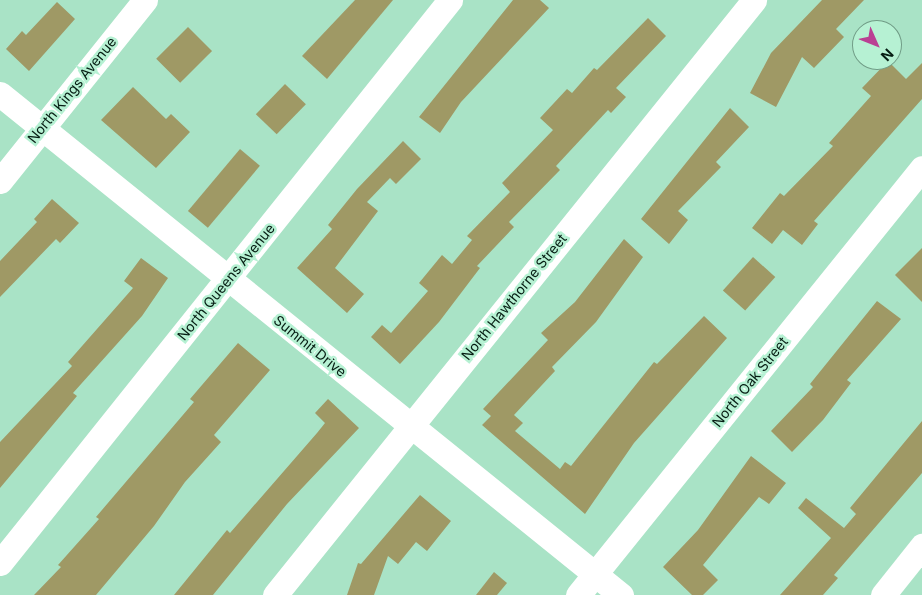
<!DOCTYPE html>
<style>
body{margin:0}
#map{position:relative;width:922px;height:595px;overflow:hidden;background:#a9e3c6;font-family:Inter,sans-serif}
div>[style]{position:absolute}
.building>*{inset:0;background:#9f9965;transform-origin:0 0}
.minor>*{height:25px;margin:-12.5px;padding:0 12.5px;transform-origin:12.5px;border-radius:12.5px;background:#fff}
span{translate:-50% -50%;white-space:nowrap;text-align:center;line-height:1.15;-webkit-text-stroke:5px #b6f1d3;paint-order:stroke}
.street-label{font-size:14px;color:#061d13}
.north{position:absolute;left:852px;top:20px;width:50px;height:50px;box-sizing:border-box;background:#b6f1d3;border:1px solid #709c86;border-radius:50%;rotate:134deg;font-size:14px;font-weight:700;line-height:20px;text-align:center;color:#061d13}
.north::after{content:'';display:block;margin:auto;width:18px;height:22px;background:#ba4093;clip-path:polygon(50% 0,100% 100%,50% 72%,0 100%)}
</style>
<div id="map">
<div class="building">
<i style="clip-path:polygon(355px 0,393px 0,327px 79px,302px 56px)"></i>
<i style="clip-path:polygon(513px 0,540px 0,549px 8px,461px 102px,440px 133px,419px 117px)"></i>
<i style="clip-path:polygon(822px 0,864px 0,836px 29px,844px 37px,814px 68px,802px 57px,776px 107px,750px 93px,771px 53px)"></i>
<i style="clip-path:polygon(57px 2px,75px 19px,29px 71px,6px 49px,22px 31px,26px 35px)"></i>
<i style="clip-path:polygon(648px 18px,666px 36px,616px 88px,626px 97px,611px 113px,608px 110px,556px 166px,560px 170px,509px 222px,514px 227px,477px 266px,480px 268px,439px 322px,400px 364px,371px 337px,382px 325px,391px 333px,428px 291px,419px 283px,442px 255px,452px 264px,472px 240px,467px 236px,510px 192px,502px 183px,553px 130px,540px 118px,567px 89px,572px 93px,594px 68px,597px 70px)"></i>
<i style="left:188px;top:27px;width:34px;height:45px;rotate:45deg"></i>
<i style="clip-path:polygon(888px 61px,906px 79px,922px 63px,922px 99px,814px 221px,818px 224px,802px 245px,783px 230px,772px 244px,752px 228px,780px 193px,784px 196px,833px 146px,829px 143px,871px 96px,862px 88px)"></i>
<i style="left:285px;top:84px;width:29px;height:42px;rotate:44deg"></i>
<i style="clip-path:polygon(133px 87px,166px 119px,171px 114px,190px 132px,156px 168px,101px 120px)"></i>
<i style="clip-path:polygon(730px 108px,749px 127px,716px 162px,721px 167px,678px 211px,688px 220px,669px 244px,641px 219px)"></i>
<i style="clip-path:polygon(403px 141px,421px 159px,396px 184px,390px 178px,367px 202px,378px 211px,335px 268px,364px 294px,347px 313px,297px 268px,332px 229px,328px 225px,357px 189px)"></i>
<i style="left:240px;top:149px;width:26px;height:81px;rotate:40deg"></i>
<i style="clip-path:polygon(52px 199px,79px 223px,60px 243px,56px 239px,0 297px,0 261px,37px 222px,34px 219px)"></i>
<i style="clip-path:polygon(624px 239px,643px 257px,596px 322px,552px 367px,555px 371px,514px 415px,523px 423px,515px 431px,560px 469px,565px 462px,571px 466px,654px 362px,657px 364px,704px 316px,727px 338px,634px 443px,585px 514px,482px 425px,491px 416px,483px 409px,548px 340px,541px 333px,575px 302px)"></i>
<i style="clip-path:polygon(922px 248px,922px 302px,895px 275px)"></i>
<i style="left:753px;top:257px;width:30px;height:45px;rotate:42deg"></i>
<i style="clip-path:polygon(141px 258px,168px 278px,142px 316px,73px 393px,77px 396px,0 488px,0 442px,72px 366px,68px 362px,133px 288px,124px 281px)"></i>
<i style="clip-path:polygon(877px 301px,901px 319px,847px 380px,851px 383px,823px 420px,792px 452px,771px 431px,813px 387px,810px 384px)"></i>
<i style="clip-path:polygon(238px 343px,270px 370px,214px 435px,221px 442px,185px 482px,154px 526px,96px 595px,34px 595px,61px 567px,58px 565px,99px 519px,96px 517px,194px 402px,190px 399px)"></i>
<i style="clip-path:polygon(328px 399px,359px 428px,287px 504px,213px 595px,174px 595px,227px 530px,230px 533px,317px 433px,325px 423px,315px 413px)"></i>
<i style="clip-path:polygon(922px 421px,922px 473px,834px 575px,838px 578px,823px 595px,780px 595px,831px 538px,798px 508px,806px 498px,844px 528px,856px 514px,850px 508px)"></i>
<i style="clip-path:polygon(751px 456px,786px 483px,769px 504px,759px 497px,703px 565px,718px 580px,703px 595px,692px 595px,663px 567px,698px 530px)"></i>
<i style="clip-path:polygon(420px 495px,451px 521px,427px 551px,416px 542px,398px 564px,388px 556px,374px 595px,347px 595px,358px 563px,361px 564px)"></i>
<i style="clip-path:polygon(494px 572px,507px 583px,497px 595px,476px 595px)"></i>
</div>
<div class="minor">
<i style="left:0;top:94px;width:798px;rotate:38.9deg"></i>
<i style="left:0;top:181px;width:232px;rotate:-51.3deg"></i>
<i style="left:0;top:563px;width:721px;rotate:-51.37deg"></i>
<i style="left:275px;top:595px;width:764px;rotate:-51.16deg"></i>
<i style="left:578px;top:595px;width:548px;rotate:-51.14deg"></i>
<i style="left:883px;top:595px;width:63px;rotate:-51.5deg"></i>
</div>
<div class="street-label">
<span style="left:72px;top:90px;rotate:-51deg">North Kings Avenue</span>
<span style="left:226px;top:282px;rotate:-51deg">North Queens Avenue</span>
<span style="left:514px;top:297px;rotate:-51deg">North Hawthorne Street</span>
<span style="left:310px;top:346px;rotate:39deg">Summit Drive</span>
<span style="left:750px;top:382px;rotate:-51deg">North Oak Street</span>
</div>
<div class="north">N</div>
</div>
